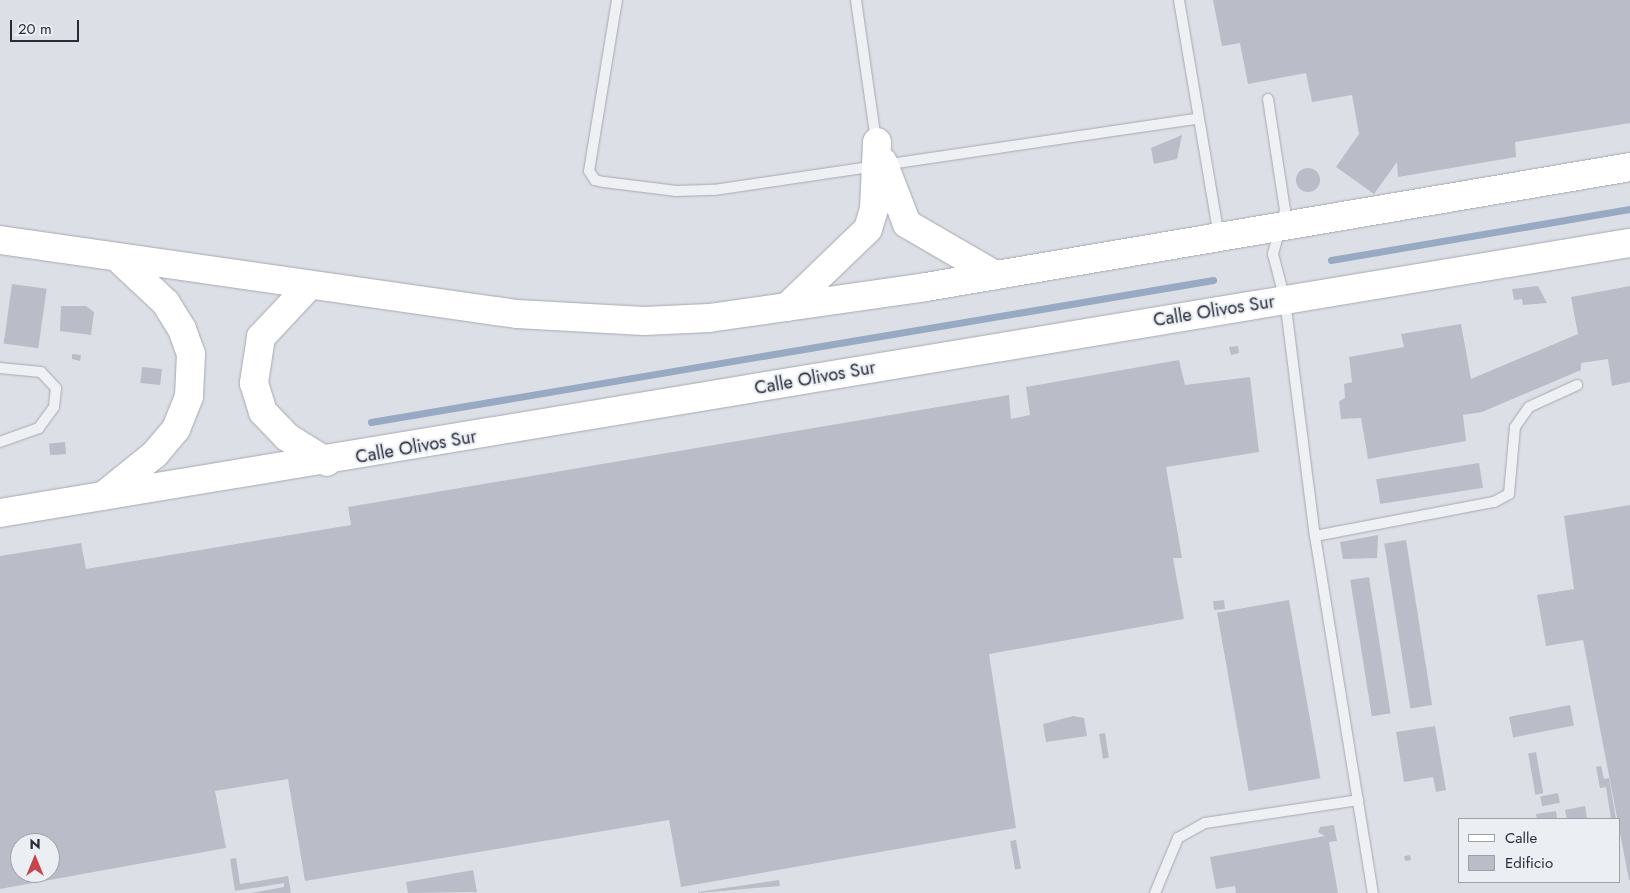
<!DOCTYPE html>
<style>
body{margin:0}
#map{position:relative;width:1630px;height:893px;overflow:hidden;background:#dcdfe5;font-family:Jost,sans-serif}
div>[style]{position:absolute}
.stream>*{height:7px;margin:-3.5px;padding:0 3.5px;transform-origin:3.5px;border-radius:3.5px;background:#98a9c4}
.building>*{inset:0;background:#babdc8;transform-origin:0 0}
.round{border-radius:50%}
.roads{filter:drop-shadow(0 0 1px #a6a9b2) drop-shadow(0 0 1px #a6a9b2)}
.lane>*{height:10px;margin:-5px;padding:0 5px;transform-origin:5px;border-radius:5px;background:#eef0f4}
.secondary>*{height:28px;margin:-14px;padding:0 14px;transform-origin:14px;border-radius:14px;background:#fff}
span{translate:-50% -50%;white-space:nowrap;text-align:center;line-height:1.15;-webkit-text-stroke:4px #ebeef3;paint-order:stroke}
.street-label{font-size:18px;color:#272c3a}
.legend{position:absolute;left:1458px;top:818px;width:162px;height:65px;box-sizing:border-box;background:#ebeef3;border:1px solid #9da0a9;margin:0;padding:6px 9px;list-style:none;font-size:15px;color:#272c3a}
.legend li{display:flex;align-items:center;gap:10px;height:25px}
.legend b{width:25px;border:1px solid #9da0a9}
.north{position:absolute;left:10px;top:833px;width:50px;height:50px;box-sizing:border-box;background:#ebeef3;border:1px solid #9da0a9;border-radius:50%;rotate:0deg;font-size:14px;font-weight:700;line-height:20px;text-align:center;color:#272c3a}
.north::after{content:'';display:block;margin:auto;width:18px;height:22px;background:#c5464c;clip-path:polygon(50% 0,100% 100%,50% 72%,0 100%)}
.scale{position:absolute;left:10px;top:20px;width:69px;height:22px;box-sizing:border-box;border:2px solid #272c3a;border-top:0;padding-left:6px;font-size:15px;line-height:18px;white-space:nowrap;color:#272c3a;-webkit-text-stroke:4px #ebeef3;paint-order:stroke}
</style>
<div id="map">
<div class="stream">
<i style="left:1331px;top:260px;width:303px;rotate:-9.7deg"></i>
<i style="left:371px;top:422px;width:854px;rotate:-9.57deg"></i>
</div>
<div class="building">
<i style="clip-path:polygon(1213px 0,1630px 0,1630px 123px,1515px 142px,1516px 157px,1398px 177px,1397px 162px,1374px 194px,1336px 167px,1359px 134px,1352px 95px,1312px 102px,1306px 73px,1248px 84px,1240px 43px,1222px 46px)"></i>
<i style="clip-path:polygon(1182px 135px,1177px 159px,1154px 164px,1151px 148px)"></i>
<i class="round" style="left:1296px;top:168px;width:24px;height:24px"></i>
<i style="left:12px;top:284px;width:35px;height:60px;rotate:8deg"></i>
<i style="clip-path:polygon(1538px 286px,1547px 303px,1523px 305px,1522px 299px,1514px 300px,1512px 289px)"></i>
<i style="clip-path:polygon(1630px 286px,1630px 382px,1612px 386px,1608px 359px,1581px 363px,1581px 370px,1482px 412px,1463px 415px,1466px 441px,1368px 459px,1361px 418px,1341px 419px,1339px 401px,1345px 398px,1344px 384px,1352px 382px,1349px 357px,1404px 347px,1401px 334px,1461px 324px,1471px 379px,1578px 334px,1571px 297px)"></i>
<i style="clip-path:polygon(61px 306px,86px 306px,94px 312px,91px 335px,60px 331px)"></i>
<i style="clip-path:polygon(1238px 346px,1239px 353px,1231px 355px,1229px 347px)"></i>
<i style="clip-path:polygon(72px 354px,81px 355px,80px 361px,72px 359px)"></i>
<i style="clip-path:polygon(evenodd,1179px 360px,1185px 385px,1250px 377px,1259px 452px,1166px 467px,1182px 558px,1173px 558px,1184px 619px,989px 654px,1016px 828px,681px 887px,669px 820px,305px 881px,288px 779px,215px 791px,226px 848px,0 889px,0 556px,81px 543px,86px 569px,351px 525px,348px 507px,1009px 395px,1011px 419px,1030px 415px,1026px 387px,1179px 360px,20px 843px,50px 843px,50px 873px,20px 873px,20px 843px)"></i>
<i style="left:142px;top:367px;width:20px;height:16px;rotate:6deg"></i>
<i style="left:65px;top:442px;width:12px;height:16px;rotate:85deg"></i>
<i style="left:1479px;top:463px;width:25px;height:104px;rotate:81deg"></i>
<i style="clip-path:polygon(1630px 505px,1630px 880px,1629px 880px,1583px 640px,1546px 646px,1537px 595px,1574px 589px,1564px 516px)"></i>
<i style="clip-path:polygon(1378px 535px,1377px 558px,1343px 559px,1340px 542px)"></i>
<i style="left:1406px;top:540px;width:167px;height:22px;rotate:81deg"></i>
<i style="left:1369px;top:577px;width:138px;height:19px;rotate:81deg"></i>
<i style="left:1224px;top:600px;width:9px;height:11px;rotate:84deg"></i>
<i style="left:1289px;top:600px;width:181px;height:73px;rotate:80deg"></i>
<i style="left:1570px;top:705px;width:21px;height:62px;rotate:79deg"></i>
<i style="clip-path:polygon(1073px 716px,1084px 718px,1087px 736px,1046px 742px,1043px 724px)"></i>
<i style="clip-path:polygon(1435px 726px,1446px 790px,1436px 792px,1433px 777px,1404px 782px,1396px 732px)"></i>
<i style="left:1105px;top:733px;width:25px;height:6px;rotate:81deg"></i>
<i style="left:1536px;top:752px;width:42px;height:8px;rotate:80deg"></i>
<i style="clip-path:polygon(1601px 766px,1604px 779px,1609px 778px,1616px 819px,1611px 819px,1606px 787px,1600px 788px,1596px 767px)"></i>
<i style="left:1558px;top:793px;width:10px;height:18px;rotate:79deg"></i>
<i style="clip-path:polygon(1585px 806px,1587px 818px,1567px 819px,1565px 810px)"></i>
<i style="clip-path:polygon(1556px 811px,1557px 819px,1537px 819px,1536px 814px)"></i>
<i style="clip-path:polygon(1334px 825px,1337px 841px,1329px 842px,1338px 893px,1236px 893px,1235px 886px,1216px 889px,1210px 857px,1325px 836px,1318px 832px,1320px 827px)"></i>
<i style="left:1016px;top:840px;width:29px;height:6px;rotate:80deg"></i>
<i style="left:1410px;top:855px;width:5px;height:6px;rotate:79deg"></i>
<i style="clip-path:polygon(236px 858px,240px 884px,288px 876px,291px 893px,251px 893px,284px 887px,284px 883px,235px 891px,230px 859px)"></i>
<i style="clip-path:polygon(473px 870px,477px 892px,408px 893px,406px 882px)"></i>
<i style="clip-path:polygon(779px 880px,780px 886px,698px 893px,698px 892px)"></i>
</div>
<div class="roads">
<div class="lane">
<i style="left:617px;top:0;width:173px;rotate:99.3deg"></i>
<i style="left:589px;top:171px;width:11px;rotate:56deg"></i>
<i style="left:595px;top:180px;width:9px;rotate:13deg"></i>
<i style="left:604px;top:182px;width:73px;rotate:7.1deg"></i>
<i style="left:676px;top:191px;width:38px;rotate:-2deg"></i>
<i style="left:714px;top:190px;width:488px;rotate:-8.4deg"></i>
<i style="left:856px;top:0;width:142px;rotate:81.9deg"></i>
<i style="left:1179px;top:0;width:239px;rotate:80.4deg"></i>
<i style="left:1268px;top:99px;width:112px;rotate:81.3deg"></i>
<i style="left:1285px;top:210px;width:46px;rotate:105.3deg"></i>
<i style="left:1273px;top:254px;width:48px;rotate:75.4deg"></i>
<i style="left:1285px;top:300px;width:238px;rotate:82.8deg"></i>
<i style="left:1315px;top:536px;width:362px;rotate:80.8deg"></i>
<i style="left:0;top:368px;width:41px;rotate:5.6deg"></i>
<i style="left:41px;top:372px;width:22px;rotate:47deg"></i>
<i style="left:56px;top:388px;width:19px;rotate:96deg"></i>
<i style="left:54px;top:407px;width:26px;rotate:126deg"></i>
<i style="left:39px;top:428px;width:41px;rotate:160.3deg"></i>
<i style="left:1315px;top:536px;width:182px;rotate:-10.8deg"></i>
<i style="left:1494px;top:502px;width:17px;rotate:-28deg"></i>
<i style="left:1509px;top:494px;width:67px;rotate:-84.9deg"></i>
<i style="left:1515px;top:427px;width:24px;rotate:-55deg"></i>
<i style="left:1529px;top:407px;width:53px;rotate:-24.6deg"></i>
<i style="left:1155px;top:893px;width:60px;rotate:-67.3deg"></i>
<i style="left:1178px;top:838px;width:31px;rotate:-29deg"></i>
<i style="left:1205px;top:823px;width:155px;rotate:-8.5deg"></i>
</div>
<div class="secondary">
<i style="left:883px;top:162px;width:66px;rotate:68.8deg"></i>
<i style="left:907px;top:224px;width:102px;rotate:30.1deg"></i>
<i style="left:0;top:240px;width:522px;rotate:8.15deg"></i>
<i style="left:517px;top:314px;width:127px;rotate:3.2deg"></i>
<i style="left:644px;top:321px;width:65px;rotate:-2.6deg"></i>
<i style="left:709px;top:318px;width:219px;rotate:-8.1deg"></i>
<i style="left:926px;top:287px;width:714px;rotate:-9.67deg"></i>
<i style="left:308px;top:287px;width:69px;rotate:133.2deg"></i>
<i style="left:261px;top:337px;width:47px;rotate:98.7deg"></i>
<i style="left:254px;top:383px;width:30px;rotate:73deg"></i>
<i style="left:263px;top:412px;width:35px;rotate:46deg"></i>
<i style="left:287px;top:437px;width:47px;rotate:32deg"></i>
<i style="left:787px;top:307px;width:112px;rotate:-43.9deg"></i>
<i style="left:868px;top:229px;width:21px;rotate:-73deg"></i>
<i style="left:874px;top:209px;width:67px;rotate:-87.4deg"></i>
<i style="left:103px;top:496px;width:67px;rotate:-38.9deg"></i>
<i style="left:155px;top:454px;width:33px;rotate:-50deg"></i>
<i style="left:176px;top:429px;width:35px;rotate:-68deg"></i>
<i style="left:189px;top:396px;width:42px;rotate:-87.3deg"></i>
<i style="left:191px;top:354px;width:27px;rotate:-110deg"></i>
<i style="left:182px;top:329px;width:31px;rotate:-122deg"></i>
<i style="left:166px;top:303px;width:64px;rotate:-136.9deg"></i>
<i style="left:0;top:513px;width:1652px;rotate:-9.41deg"></i>
</div>
</div>
<div class="street-label">
<span style="left:1214px;top:311px;rotate:-9deg">Calle Olivos Sur</span>
<span style="left:815px;top:378px;rotate:-10deg">Calle Olivos Sur</span>
<span style="left:416px;top:447px;rotate:-10deg">Calle Olivos Sur</span>
</div>
<ul class="legend">
<li><b style="height:6px;background:#fff"></b>Calle</li>
<li><b style="height:14px;background:#babdc8"></b>Edificio</li>
</ul>
<div class="north">N</div>
<div class="scale">20 m</div>
</div>
